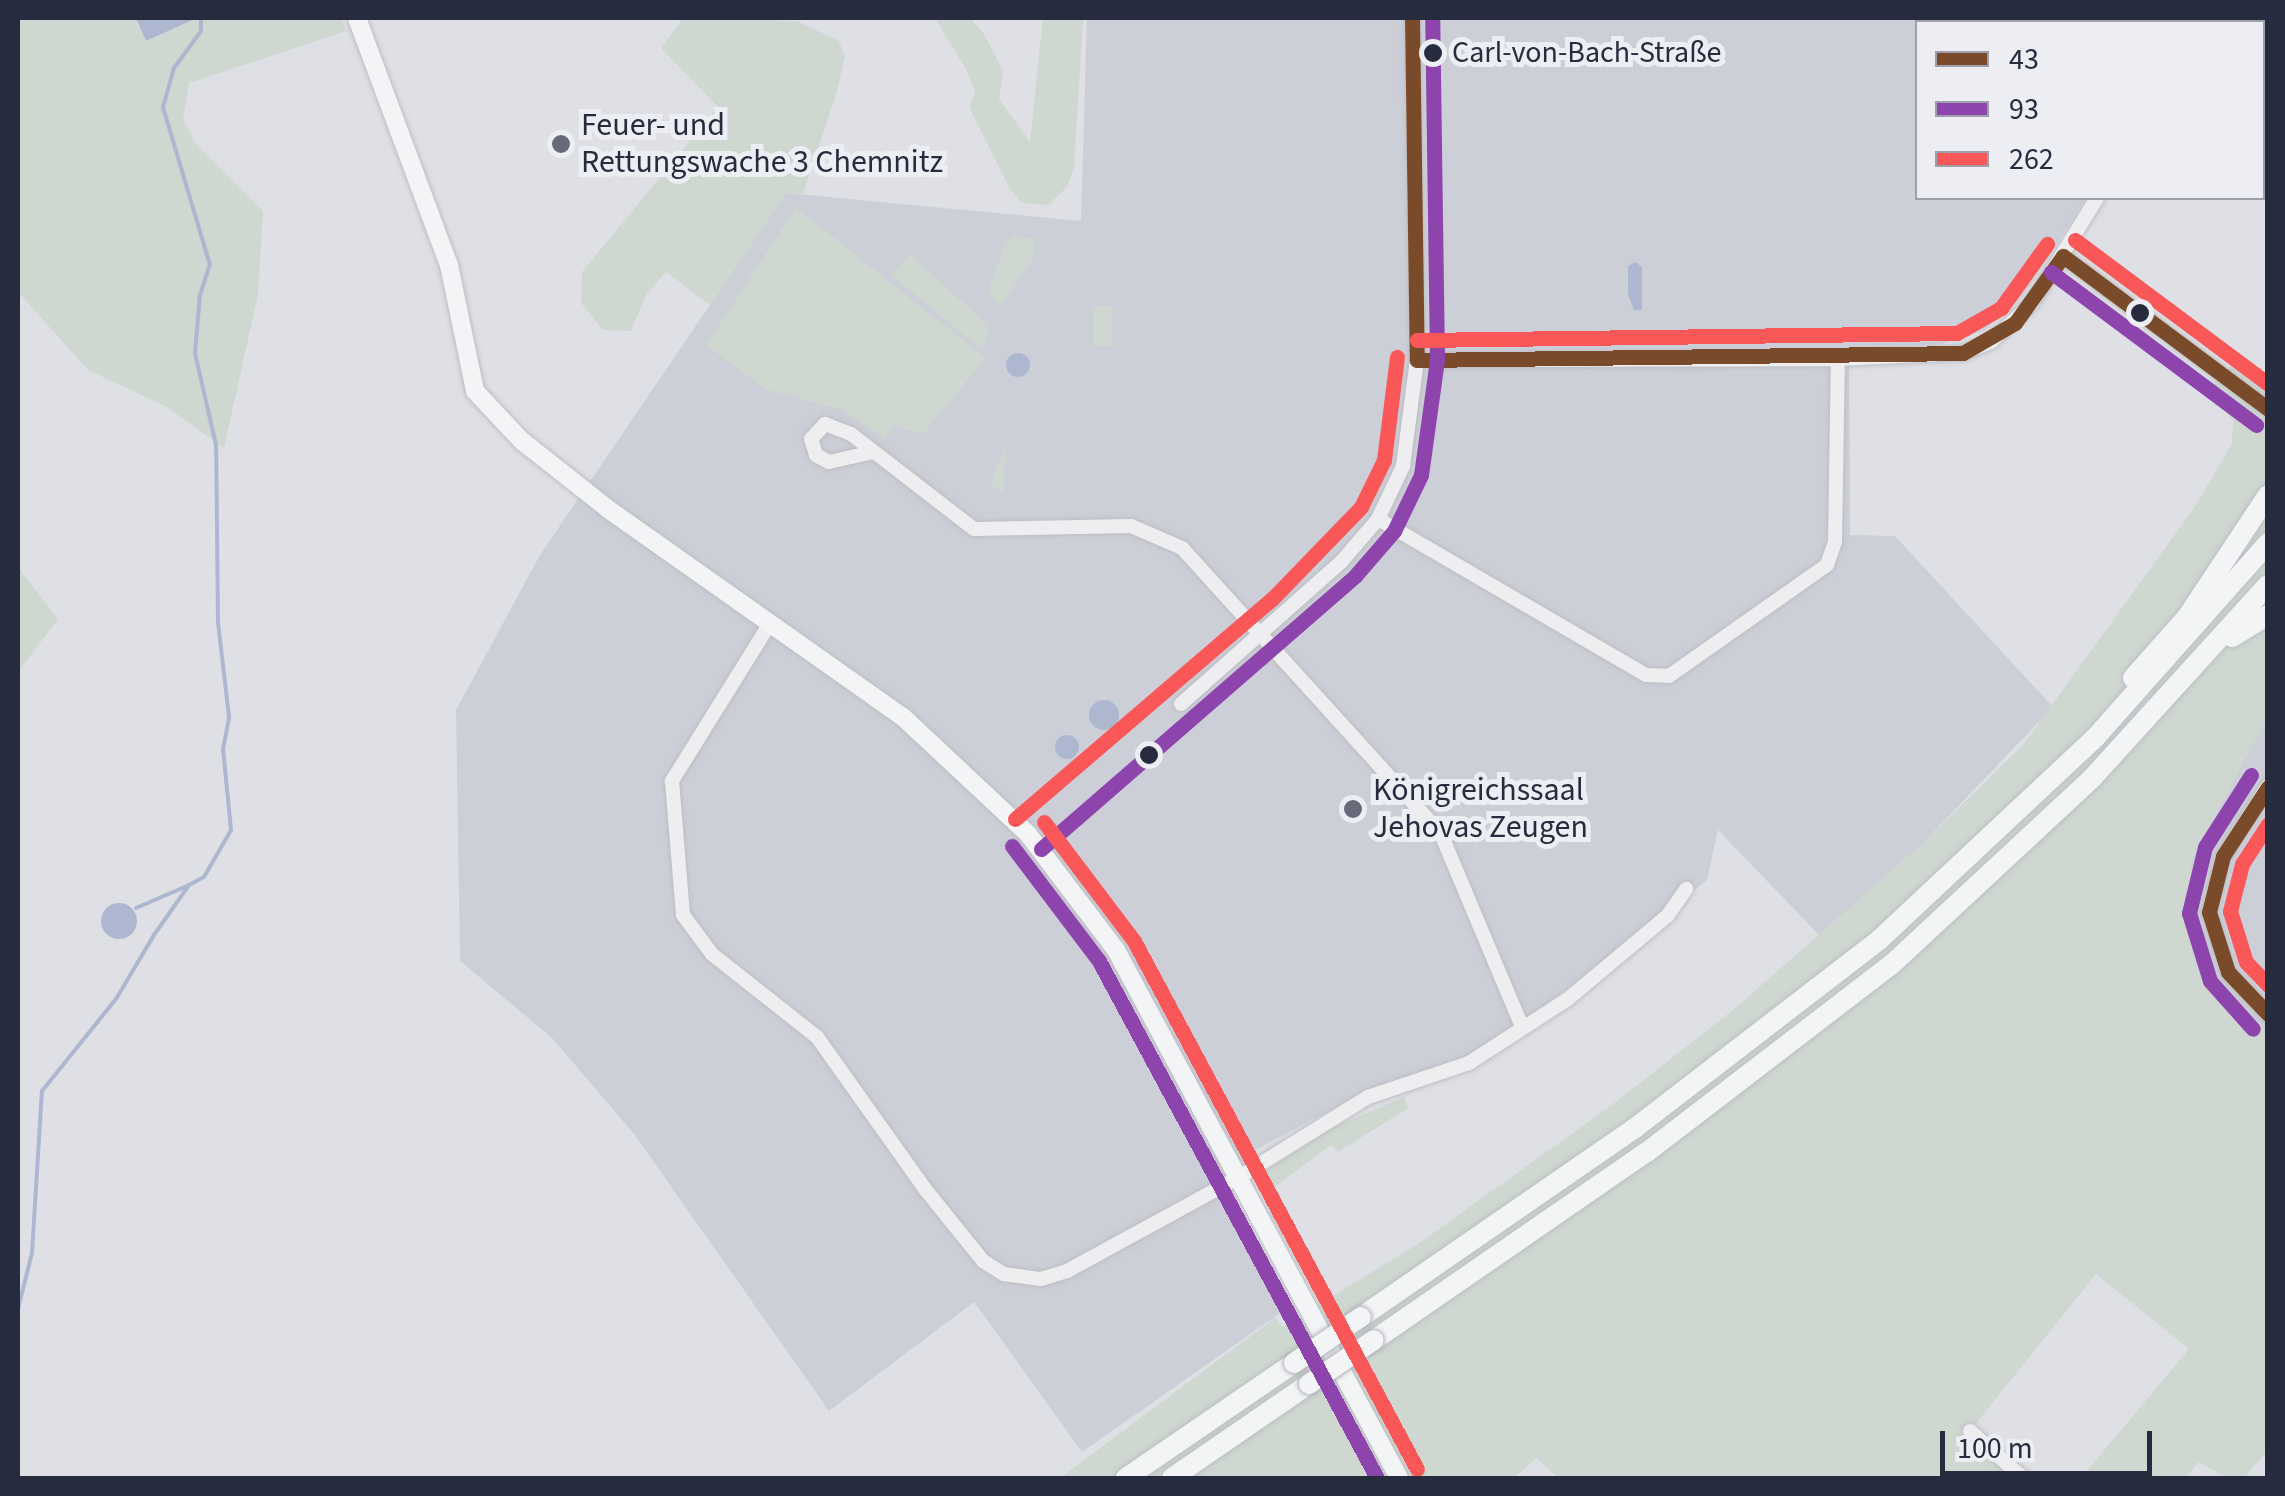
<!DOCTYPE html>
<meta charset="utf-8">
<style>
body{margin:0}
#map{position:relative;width:2285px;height:1496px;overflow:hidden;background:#dfe0e5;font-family:"Source Sans 3",sans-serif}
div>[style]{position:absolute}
.built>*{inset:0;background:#cdcfd8}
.green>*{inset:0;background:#ced7d0;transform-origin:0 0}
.water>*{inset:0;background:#adb8d0}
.round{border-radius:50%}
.stream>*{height:4px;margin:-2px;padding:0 2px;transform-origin:2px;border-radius:2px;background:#adb8d0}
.roads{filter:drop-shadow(0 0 2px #bdbec3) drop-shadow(0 0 2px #bdbec3)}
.minor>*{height:14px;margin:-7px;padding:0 7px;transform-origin:7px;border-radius:7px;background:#eeeef1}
.major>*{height:18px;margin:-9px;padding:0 9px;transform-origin:9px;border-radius:9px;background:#f3f4f5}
.highway>*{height:20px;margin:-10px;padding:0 10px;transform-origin:10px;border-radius:10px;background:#f3f4f5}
.bridges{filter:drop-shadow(0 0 2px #b1b3b9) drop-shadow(0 0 2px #b1b3b9)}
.highway-bridge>*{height:20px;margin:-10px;padding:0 10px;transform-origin:10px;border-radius:10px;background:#f3f4f5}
.bus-1>*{height:15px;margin:-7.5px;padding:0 7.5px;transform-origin:7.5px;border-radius:7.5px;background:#7a4b2a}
.bus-2>*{height:15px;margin:-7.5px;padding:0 7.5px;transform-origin:7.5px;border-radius:7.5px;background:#8e44ad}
.bus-3>*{height:15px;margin:-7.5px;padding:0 7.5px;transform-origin:7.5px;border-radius:7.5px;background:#fa5858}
.dots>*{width:28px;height:28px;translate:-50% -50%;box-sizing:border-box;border:5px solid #eceef4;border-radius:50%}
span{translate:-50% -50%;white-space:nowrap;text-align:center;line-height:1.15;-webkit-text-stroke:10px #eceef4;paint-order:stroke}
.bus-label{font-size:30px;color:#262b3d}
.left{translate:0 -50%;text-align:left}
.poi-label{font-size:32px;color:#262b3d}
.frame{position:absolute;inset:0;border:20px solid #262b3d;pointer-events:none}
.legend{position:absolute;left:1915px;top:20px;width:350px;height:180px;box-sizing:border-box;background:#eceef4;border:2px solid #9da0ab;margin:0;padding:12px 18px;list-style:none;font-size:30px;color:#262b3d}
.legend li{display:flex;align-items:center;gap:20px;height:50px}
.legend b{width:50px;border:2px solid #9da0ab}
.scale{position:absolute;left:1940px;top:1431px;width:212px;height:45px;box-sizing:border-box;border:5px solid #262b3d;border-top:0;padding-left:12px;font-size:30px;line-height:35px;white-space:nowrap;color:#262b3d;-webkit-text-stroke:8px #eceef4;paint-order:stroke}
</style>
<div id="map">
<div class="built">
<i style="clip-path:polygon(1087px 18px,2267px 18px,2267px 177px,2262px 22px,1918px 22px,1918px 198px,2086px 198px,2023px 296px,1984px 331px,1938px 345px,1849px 350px,1850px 535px,1895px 536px,2053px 707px,1924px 842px,1820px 936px,1718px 830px,1707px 880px,1545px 1006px,1465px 1057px,1364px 1092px,1246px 1155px,1226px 1200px,1286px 1309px,1082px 1452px,974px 1302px,829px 1411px,634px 1134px,552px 1038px,460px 961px,456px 710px,540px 555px,786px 193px,1081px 221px)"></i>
<i style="clip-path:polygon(2267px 717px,2267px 1031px,2195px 964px,2190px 862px)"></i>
</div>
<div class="green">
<i style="clip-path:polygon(18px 18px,136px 18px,146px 41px,197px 18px,341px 18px,346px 31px,189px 83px,183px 118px,196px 144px,263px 211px,258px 294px,224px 448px,165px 406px,88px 370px,18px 292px)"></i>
<i style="clip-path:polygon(683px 18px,797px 21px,839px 41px,845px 57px,837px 91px,803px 194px,786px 193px,710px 305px,666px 272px,646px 295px,631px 331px,603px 330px,581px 303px,582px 272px,718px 107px,661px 48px)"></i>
<i style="clip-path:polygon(935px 18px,970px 18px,983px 33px,1003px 70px,999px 99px,1030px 142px,1043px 18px,1083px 18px,1074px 167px,1067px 187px,1048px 205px,1022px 203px,1010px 189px,969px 107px,975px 92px,967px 71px)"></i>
<i style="clip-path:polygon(796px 208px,986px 358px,923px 434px,895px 426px,884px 439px,844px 410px,765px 389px,706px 345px)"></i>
<i style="clip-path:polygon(1015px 236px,1033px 239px,1035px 256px,1000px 307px,988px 292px,1006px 241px)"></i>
<i style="clip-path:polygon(910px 254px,984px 322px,989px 332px,982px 350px,891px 275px)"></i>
<i style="left:1093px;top:306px;width:19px;height:40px"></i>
<i style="clip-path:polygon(2237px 359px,2267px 379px,2267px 717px,2190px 862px,2195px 964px,2267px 1031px,2267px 1451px,2244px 1478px,2227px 1478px,2199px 1462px,2185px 1478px,2081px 1478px,2189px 1349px,2096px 1274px,1970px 1431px,2023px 1478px,1558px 1478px,1537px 1458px,1513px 1478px,1060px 1478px,1275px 1318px,1282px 1327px,1418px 1244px,1612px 1105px,1733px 1010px,1924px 842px,2023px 745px,2194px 508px,2232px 444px,2233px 421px,2208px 391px)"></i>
<i style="clip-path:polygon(1005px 445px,1004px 492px,990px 485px)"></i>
<i style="clip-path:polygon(18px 567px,58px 619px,18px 672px)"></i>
<i style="clip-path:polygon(1404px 1097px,1408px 1108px,1338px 1152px,1331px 1145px,1265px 1194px,1262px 1177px,1274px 1164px,1323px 1132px)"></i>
<i style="clip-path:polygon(1283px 1210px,1311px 1253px,1318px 1301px,1269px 1212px)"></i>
</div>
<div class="water">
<i style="clip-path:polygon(136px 18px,197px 18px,146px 41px)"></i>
<i style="clip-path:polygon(1635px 262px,1642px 267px,1642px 310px,1634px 310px,1628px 295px,1628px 266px)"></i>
<i class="round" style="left:1006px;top:353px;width:24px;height:24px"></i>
<i class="round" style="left:1089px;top:700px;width:30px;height:30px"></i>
<i class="round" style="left:1055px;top:735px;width:24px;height:24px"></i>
<i class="round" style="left:101px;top:903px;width:36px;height:36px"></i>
</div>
<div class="stream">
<i style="left:136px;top:908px;width:56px;rotate:-23.3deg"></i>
<i style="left:18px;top:1309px;width:58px;rotate:-76deg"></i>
<i style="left:32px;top:1253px;width:162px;rotate:-86.5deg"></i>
<i style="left:42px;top:1091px;width:118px;rotate:-51.2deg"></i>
<i style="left:116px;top:999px;width:74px;rotate:-59.3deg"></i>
<i style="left:154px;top:935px;width:61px;rotate:-55deg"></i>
<i style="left:189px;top:885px;width:17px;rotate:-28deg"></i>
<i style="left:204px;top:877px;width:54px;rotate:-60.1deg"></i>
<i style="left:231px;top:830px;width:81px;rotate:-95.6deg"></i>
<i style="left:223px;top:749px;width:33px;rotate:-79deg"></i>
<i style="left:229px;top:717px;width:96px;rotate:-96.6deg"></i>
<i style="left:218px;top:622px;width:177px;rotate:-90.6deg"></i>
<i style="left:216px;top:445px;width:94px;rotate:-102.9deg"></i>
<i style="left:195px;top:353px;width:58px;rotate:-85.1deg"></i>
<i style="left:200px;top:295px;width:32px;rotate:-72deg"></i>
<i style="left:210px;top:265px;width:165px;rotate:-106.6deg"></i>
<i style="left:163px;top:107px;width:41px;rotate:-74.2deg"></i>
<i style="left:174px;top:68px;width:46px;rotate:-53.9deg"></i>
<i style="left:201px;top:31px;width:13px;rotate:-90deg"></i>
</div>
<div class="roads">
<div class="minor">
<i style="left:2022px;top:18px;width:6px;rotate:45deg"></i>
<i style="left:2063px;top:256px;width:256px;rotate:36.7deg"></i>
<i style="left:1417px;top:360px;width:421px;rotate:-0.1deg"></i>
<i style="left:1838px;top:359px;width:125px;rotate:-2.7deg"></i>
<i style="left:1963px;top:353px;width:31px;rotate:-22deg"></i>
<i style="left:1992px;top:341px;width:55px;rotate:-43.5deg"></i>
<i style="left:2032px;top:303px;width:123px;rotate:-58.2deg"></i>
<i style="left:869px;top:453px;width:41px;rotate:167.3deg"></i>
<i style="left:829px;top:462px;width:15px;rotate:-152deg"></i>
<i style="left:816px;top:455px;width:17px;rotate:-107deg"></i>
<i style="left:811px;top:439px;width:21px;rotate:-47deg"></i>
<i style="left:825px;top:424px;width:28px;rotate:21deg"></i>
<i style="left:851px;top:434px;width:155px;rotate:37.7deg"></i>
<i style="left:974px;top:529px;width:157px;rotate:-1.1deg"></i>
<i style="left:1131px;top:526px;width:56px;rotate:23.3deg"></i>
<i style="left:1182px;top:548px;width:386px;rotate:47.8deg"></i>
<i style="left:1441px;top:834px;width:209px;rotate:67.2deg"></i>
<i style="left:1378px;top:519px;width:310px;rotate:30.2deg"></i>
<i style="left:1646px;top:675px;width:23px;rotate:2deg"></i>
<i style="left:1669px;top:676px;width:193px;rotate:-35.1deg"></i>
<i style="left:1827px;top:565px;width:24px;rotate:-71deg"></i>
<i style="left:1835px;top:542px;width:183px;rotate:-89.1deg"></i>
<i style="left:769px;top:625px;width:184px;rotate:121.9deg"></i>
<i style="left:672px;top:781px;width:134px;rotate:85.3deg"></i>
<i style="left:683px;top:915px;width:49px;rotate:53.4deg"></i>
<i style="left:712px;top:954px;width:134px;rotate:38.3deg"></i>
<i style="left:817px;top:1037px;width:186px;rotate:54.6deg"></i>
<i style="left:925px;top:1189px;width:92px;rotate:51.1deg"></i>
<i style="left:983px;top:1261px;width:25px;rotate:32deg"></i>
<i style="left:1004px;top:1274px;width:37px;rotate:8deg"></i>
<i style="left:1041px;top:1279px;width:27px;rotate:-17deg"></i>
<i style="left:1067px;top:1271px;width:198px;rotate:-28.6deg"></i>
<i style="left:1241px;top:1176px;width:150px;rotate:-31.9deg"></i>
<i style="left:1368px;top:1097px;width:107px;rotate:-18.6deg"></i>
<i style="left:1469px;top:1063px;width:118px;rotate:-32.9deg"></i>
<i style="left:1568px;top:999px;width:131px;rotate:-40deg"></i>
<i style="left:1668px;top:915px;width:32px;rotate:-55deg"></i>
<i style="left:1181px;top:704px;width:215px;rotate:-41.6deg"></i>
<i style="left:1342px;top:561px;width:55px;rotate:-49.4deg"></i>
<i style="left:1378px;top:519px;width:59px;rotate:-64.7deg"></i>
<i style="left:1403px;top:466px;width:107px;rotate:-82.5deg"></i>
<i style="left:1417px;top:360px;width:342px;rotate:-90.8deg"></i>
<i style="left:2268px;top:786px;width:83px;rotate:122.7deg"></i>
<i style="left:2223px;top:856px;width:58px;rotate:104deg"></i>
<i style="left:2209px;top:912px;width:63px;rotate:72.4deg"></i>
<i style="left:2228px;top:972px;width:59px;rotate:47.1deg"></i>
<i style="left:1970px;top:1431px;width:71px;rotate:41.6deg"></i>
</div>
<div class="major">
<i style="left:357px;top:18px;width:264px;rotate:69.6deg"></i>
<i style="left:449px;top:265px;width:129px;rotate:78.3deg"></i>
<i style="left:475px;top:391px;width:69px;rotate:46.8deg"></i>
<i style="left:522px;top:441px;width:110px;rotate:38.3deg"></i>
<i style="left:608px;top:509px;width:361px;rotate:35.2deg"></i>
<i style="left:903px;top:717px;width:171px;rotate:43.1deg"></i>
<i style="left:1028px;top:834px;width:146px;rotate:52.8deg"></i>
<i style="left:1116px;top:950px;width:599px;rotate:61.81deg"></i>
</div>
<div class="highway">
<i style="left:2232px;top:637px;width:42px;rotate:-31.4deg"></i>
<i style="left:2133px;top:678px;width:81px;rotate:-48.5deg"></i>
<i style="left:2187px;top:617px;width:146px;rotate:-56.4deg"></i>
<i style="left:1361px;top:1317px;width:333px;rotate:-34.6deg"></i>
<i style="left:1635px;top:1128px;width:308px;rotate:-37.6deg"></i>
<i style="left:1879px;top:940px;width:296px;rotate:-43.1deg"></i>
<i style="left:2095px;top:738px;width:261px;rotate:-48.4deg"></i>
<i style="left:1374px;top:1340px;width:331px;rotate:-34.6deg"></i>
<i style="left:1647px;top:1152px;width:307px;rotate:-37.5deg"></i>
<i style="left:1891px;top:965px;width:276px;rotate:-42.9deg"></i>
<i style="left:2093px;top:777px;width:260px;rotate:-47.7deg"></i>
<i style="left:1126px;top:1478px;width:204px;rotate:-34.4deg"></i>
<i style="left:1172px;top:1478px;width:166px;rotate:-34.5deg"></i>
</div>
</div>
<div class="bridges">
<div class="highway-bridge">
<i style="left:1294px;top:1363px;width:81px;rotate:-34.5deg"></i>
<i style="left:1309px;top:1384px;width:78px;rotate:-34.1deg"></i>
</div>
</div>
<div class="bus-1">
<i style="left:1412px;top:18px;width:342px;rotate:89.2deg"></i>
<i style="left:2063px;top:256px;width:256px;rotate:36.7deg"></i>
<i style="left:1417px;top:360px;width:546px;rotate:-0.73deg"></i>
<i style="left:1963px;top:353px;width:60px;rotate:-30deg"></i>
<i style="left:2015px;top:323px;width:82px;rotate:-54.4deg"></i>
<i style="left:2268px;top:787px;width:82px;rotate:123.1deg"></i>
<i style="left:2223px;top:856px;width:58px;rotate:104deg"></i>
<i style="left:2209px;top:912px;width:63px;rotate:72.4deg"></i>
<i style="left:2228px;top:972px;width:58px;rotate:46.4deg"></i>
</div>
<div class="bus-2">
<i style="left:2051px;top:272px;width:256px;rotate:36.7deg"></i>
<i style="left:2251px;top:775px;width:85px;rotate:122.6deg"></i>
<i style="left:2205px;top:847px;width:68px;rotate:103.6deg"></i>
<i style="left:2189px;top:913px;width:71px;rotate:72.8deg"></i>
<i style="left:2210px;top:981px;width:64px;rotate:48.1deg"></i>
<i style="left:1012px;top:846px;width:144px;rotate:52.9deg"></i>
<i style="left:1099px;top:961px;width:587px;rotate:61.73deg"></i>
<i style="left:1041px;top:849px;width:416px;rotate:-41deg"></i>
<i style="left:1355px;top:576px;width:60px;rotate:-49.1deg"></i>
<i style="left:1394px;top:531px;width:62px;rotate:-64.3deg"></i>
<i style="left:1421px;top:475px;width:116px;rotate:-82.1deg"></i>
<i style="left:1437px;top:360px;width:342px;rotate:-90.8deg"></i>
</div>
<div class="bus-3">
<i style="left:2075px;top:240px;width:241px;rotate:36.7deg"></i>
<i style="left:1417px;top:340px;width:540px;rotate:-0.74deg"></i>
<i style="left:1957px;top:333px;width:51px;rotate:-29.6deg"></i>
<i style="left:2001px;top:308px;width:79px;rotate:-54.3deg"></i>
<i style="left:1015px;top:819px;width:338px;rotate:-40.6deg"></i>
<i style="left:1272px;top:599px;width:128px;rotate:-45.9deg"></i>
<i style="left:1361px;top:507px;width:52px;rotate:-63.9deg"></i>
<i style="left:1384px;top:460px;width:104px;rotate:-82.8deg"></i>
<i style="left:1044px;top:822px;width:149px;rotate:52.9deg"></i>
<i style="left:1134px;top:941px;width:599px;rotate:61.81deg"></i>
<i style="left:2268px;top:824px;width:48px;rotate:123deg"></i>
<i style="left:2242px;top:864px;width:49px;rotate:104.3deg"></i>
<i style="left:2230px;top:911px;width:53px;rotate:72.6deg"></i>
<i style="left:2246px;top:962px;width:32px;rotate:46deg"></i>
</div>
<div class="dots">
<i style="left:1433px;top:53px;background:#262b3d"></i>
<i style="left:561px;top:144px;background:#676a78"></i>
<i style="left:2140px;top:313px;background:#262b3d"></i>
<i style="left:1149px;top:755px;background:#262b3d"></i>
<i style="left:1353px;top:809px;background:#676a78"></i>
</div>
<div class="bus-label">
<span class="left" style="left:1452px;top:53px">Carl-von-Bach-Straße</span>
</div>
<div class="poi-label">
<span class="left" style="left:581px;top:144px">Feuer- und<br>Rettungswache 3 Chemnitz</span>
<span class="left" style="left:1373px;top:809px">Königreichssaal<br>Jehovas Zeugen</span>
</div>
<div class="frame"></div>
<ul class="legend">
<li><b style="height:12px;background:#7a4b2a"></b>43</li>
<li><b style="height:12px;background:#8e44ad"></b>93</li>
<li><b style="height:12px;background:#fa5858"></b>262</li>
</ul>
<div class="scale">100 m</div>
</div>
